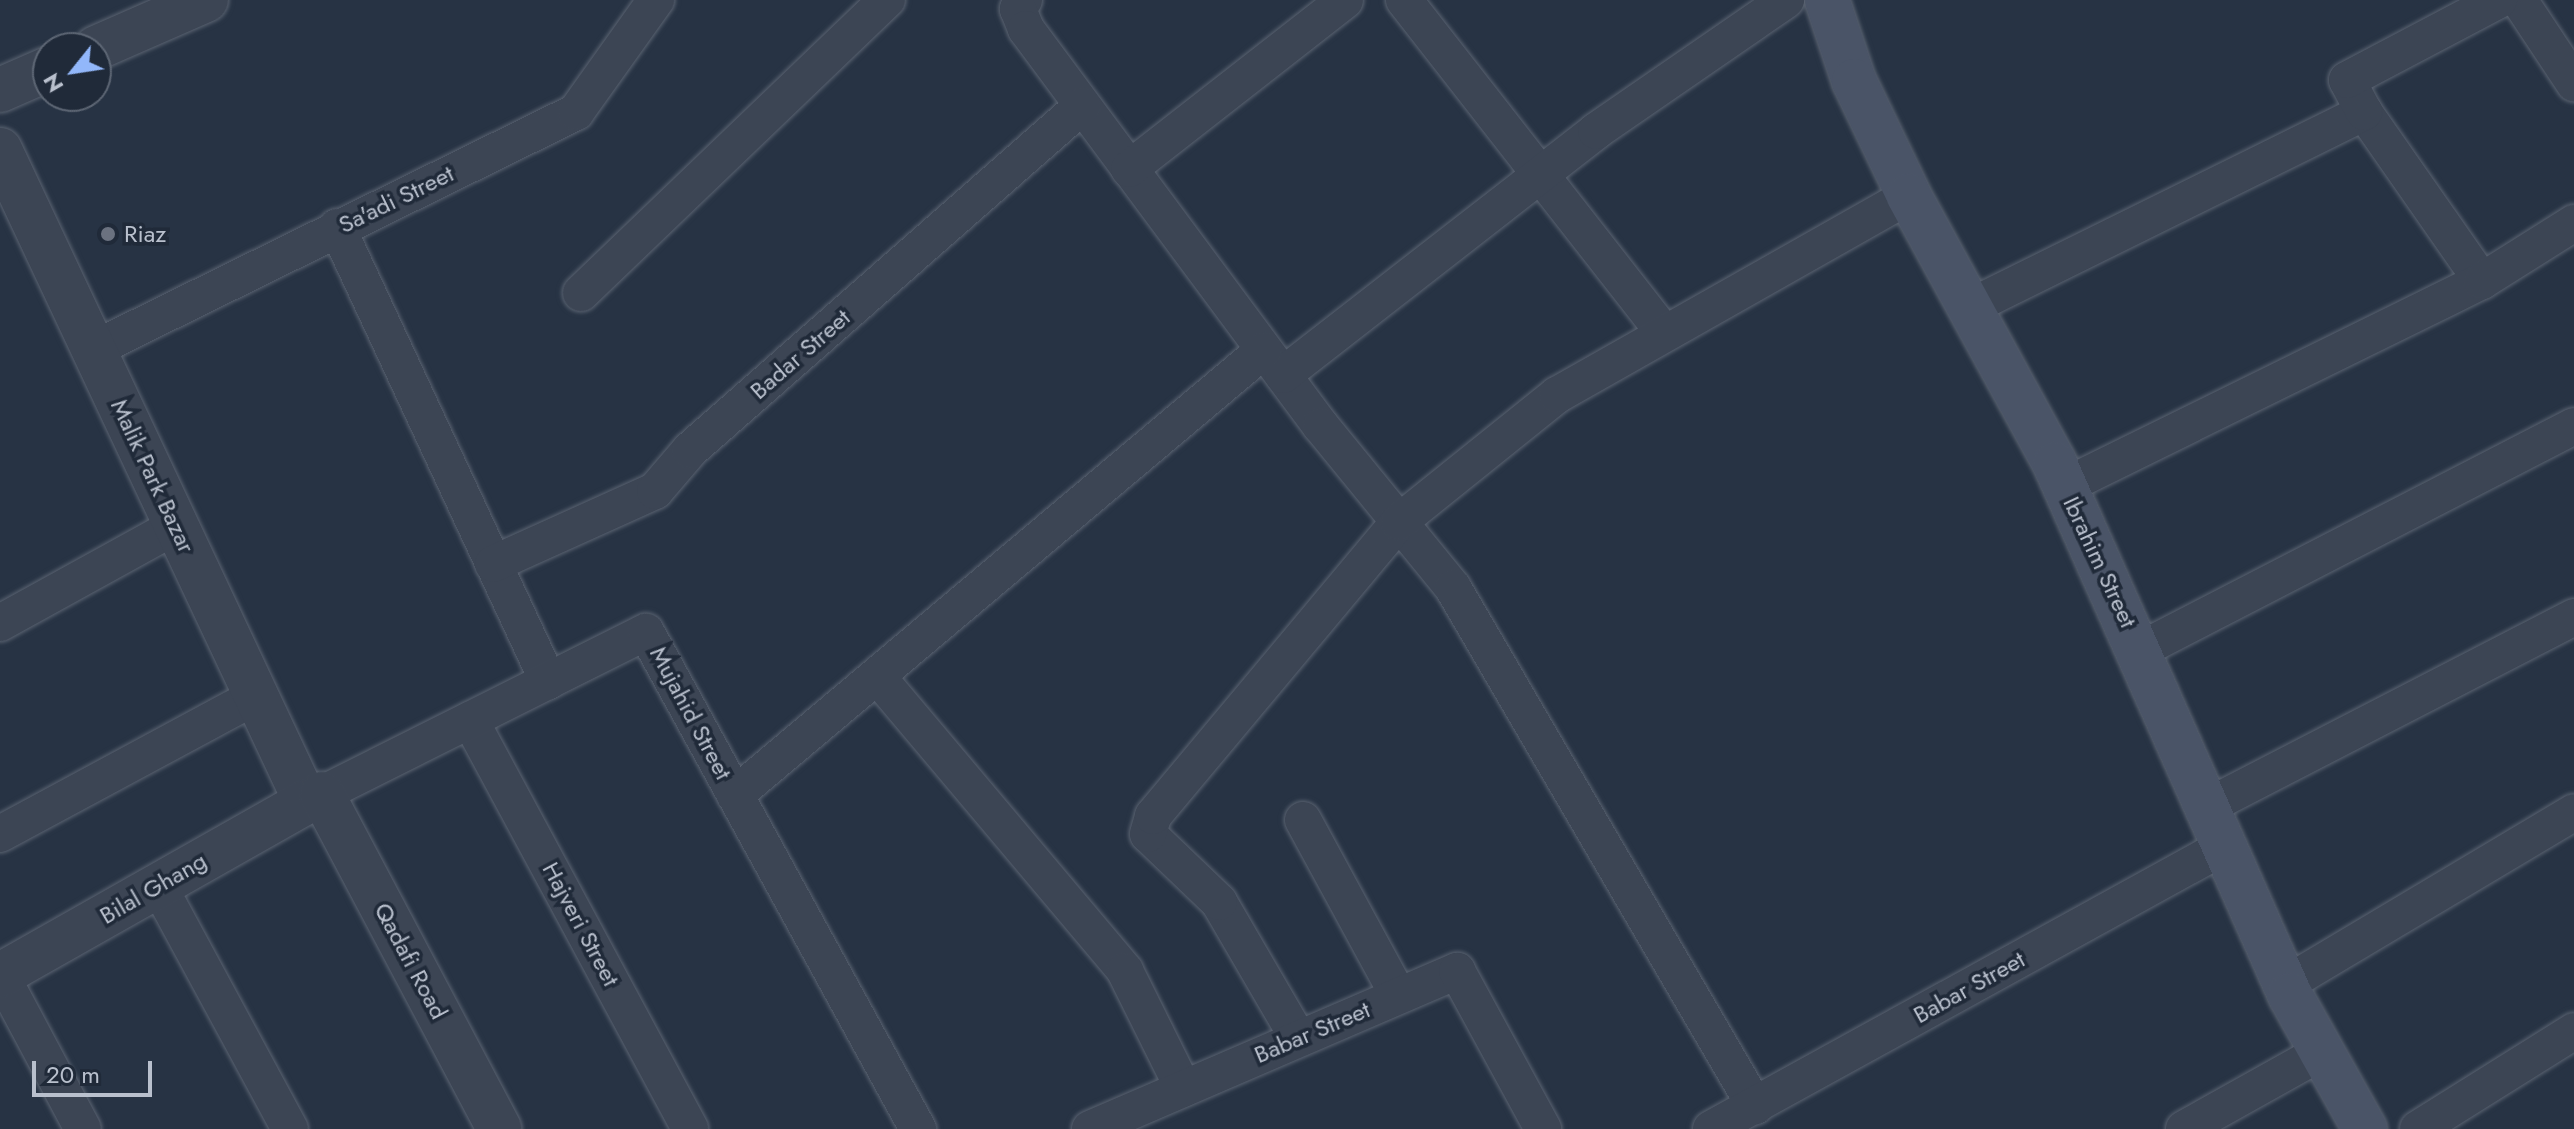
<!DOCTYPE html>
<style>
body{margin:0}
#map{position:relative;width:2574px;height:1129px;overflow:hidden;background:#273344;font-family:Jost,sans-serif}
div>[style]{position:absolute}
.roads{filter:drop-shadow(0 0 2px #5a6371) drop-shadow(0 0 2px #5a6371)}
.minor>*{height:36px;margin:-18px;padding:0 18px;transform-origin:18px;border-radius:18px;background:#3c4554}
.tertiary>*{height:44px;margin:-22px;padding:0 22px;transform-origin:22px;border-radius:22px;background:#3c4554}
.secondary>*{height:44px;margin:-22px;padding:0 22px;transform-origin:22px;border-radius:22px;background:#4a5467}
.dots>*{width:22px;height:22px;translate:-50% -50%;box-sizing:border-box;border:4px solid #202a39;border-radius:50%}
span{translate:-50% -50%;white-space:nowrap;text-align:center;line-height:1.15;-webkit-text-stroke:7px #202a39;paint-order:stroke}
.street-label{font-size:24px;color:#b9c0cd}
.poi-label{font-size:24px;color:#b9c0cd}
.left{translate:0 -50%;text-align:left}
.north{position:absolute;left:32px;top:32px;width:80px;height:80px;box-sizing:border-box;background:#202a39;border:2px solid #5d6674;border-radius:50%;rotate:240deg;font-size:22px;font-weight:700;line-height:32px;text-align:center;color:#b9c0cd}
.north::after{content:'';display:block;margin:auto;width:28px;height:36px;background:#92b7fa;clip-path:polygon(50% 0,100% 100%,50% 72%,0 100%)}
.scale{position:absolute;left:32px;top:1061px;width:120px;height:36px;box-sizing:border-box;border:4px solid #b9c0cd;border-top:0;padding-left:10px;font-size:24px;line-height:28px;white-space:nowrap;color:#b9c0cd;-webkit-text-stroke:6px #202a39;paint-order:stroke}
</style>
<div id="map">
<div class="roads">
<div class="minor">
<i style="left:1024px;top:0;width:11px;rotate:124deg"></i>
<i style="left:1018px;top:9px;width:22px;rotate:68deg"></i>
<i style="left:1026px;top:29px;width:495px;rotate:53.4deg"></i>
<i style="left:1321px;top:426px;width:209px;rotate:50.8deg"></i>
<i style="left:1453px;top:588px;width:600px;rotate:59.76deg"></i>
<i style="left:1404px;top:0;width:422px;rotate:52deg"></i>
<i style="left:2519px;top:0;width:100px;rotate:56.5deg"></i>
<i style="left:2364px;top:112px;width:206px;rotate:55.1deg"></i>
<i style="left:1129px;top:169px;width:274px;rotate:-38deg"></i>
<i style="left:337px;top:227px;width:501px;rotate:65.07deg"></i>
<i style="left:581px;top:293px;width:424px;rotate:-43.8deg"></i>
<i style="left:1970px;top:307px;width:440px;rotate:-26.3deg"></i>
<i style="left:2364px;top:112px;width:36px;rotate:-118deg"></i>
<i style="left:2347px;top:80px;width:172px;rotate:-27.8deg"></i>
<i style="left:94px;top:349px;width:537px;rotate:-26.18deg"></i>
<i style="left:576px;top:112px;width:138px;rotate:-54.5deg"></i>
<i style="left:1283px;top:375px;width:397px;rotate:-37.9deg"></i>
<i style="left:1596px;top:131px;width:231px;rotate:-34.6deg"></i>
<i style="left:2065px;top:486px;width:465px;rotate:-26.2deg"></i>
<i style="left:2482px;top:281px;width:109px;rotate:-32.2deg"></i>
<i style="left:493px;top:564px;width:178px;rotate:-24.3deg"></i>
<i style="left:655px;top:491px;width:54px;rotate:-49.5deg"></i>
<i style="left:690px;top:450px;width:522px;rotate:-41.27deg"></i>
<i style="left:0;top:623px;width:201px;rotate:-28.9deg"></i>
<i style="left:2140px;top:650px;width:488px;rotate:-27.3deg"></i>
<i style="left:877px;top:676px;width:385px;rotate:49.9deg"></i>
<i style="left:1125px;top:971px;width:131px;rotate:63.6deg"></i>
<i style="left:470px;top:720px;width:464px;rotate:61.7deg"></i>
<i style="left:735px;top:795px;width:691px;rotate:-40.07deg"></i>
<i style="left:306px;top:802px;width:380px;rotate:-26.6deg"></i>
<i style="left:646px;top:632px;width:567px;rotate:61.31deg"></i>
<i style="left:2210px;top:805px;width:410px;rotate:-27.3deg"></i>
<i style="left:1303px;top:820px;width:199px;rotate:61.5deg"></i>
<i style="left:0;top:834px;width:291px;rotate:-28.3deg"></i>
<i style="left:158px;top:885px;width:277px;rotate:61.6deg"></i>
<i style="left:1px;top:975px;width:174px;rotate:62deg"></i>
<i style="left:2286px;top:984px;width:335px;rotate:-30.8deg"></i>
<i style="left:1298px;top:1038px;width:157px;rotate:-120.2deg"></i>
<i style="left:1219px;top:902px;width:98px;rotate:-136.2deg"></i>
<i style="left:1148px;top:834px;width:19px;rotate:-74deg"></i>
<i style="left:1153px;top:816px;width:383px;rotate:-50.1deg"></i>
<i style="left:1399px;top:522px;width:203px;rotate:-38.8deg"></i>
<i style="left:1557px;top:395px;width:404px;rotate:-29.5deg"></i>
<i style="left:1090px;top:1129px;width:400px;rotate:-23.3deg"></i>
<i style="left:1457px;top:971px;width:180px;rotate:61.4deg"></i>
<i style="left:1711px;top:1129px;width:589px;rotate:-28.83deg"></i>
<i style="left:2184px;top:1129px;width:158px;rotate:-29.2deg"></i>
<i style="left:2418px;top:1129px;width:184px;rotate:-32.1deg"></i>
</div>
<div class="tertiary">
<i style="left:96px;top:48px;width:120px;rotate:-23.6deg"></i>
<i style="left:0;top:90px;width:52px;rotate:-23.6deg"></i>
<i style="left:0;top:150px;width:720px;rotate:64.86deg"></i>
<i style="left:306px;top:802px;width:352px;rotate:150.5deg"></i>
<i style="left:322px;top:794px;width:379px;rotate:62.1deg"></i>
</div>
<div class="secondary">
<i style="left:1827px;top:0;width:85px;rotate:71.6deg"></i>
<i style="left:1854px;top:81px;width:127px;rotate:64.4deg"></i>
<i style="left:1909px;top:196px;width:305px;rotate:61.4deg"></i>
<i style="left:2055px;top:464px;width:581px;rotate:66.13deg"></i>
<i style="left:2290px;top:995px;width:154px;rotate:60.8deg"></i>
</div>
</div>
<div class="dots">
<i style="left:108px;top:234px;background:#6b7280"></i>
</div>
<div class="street-label">
<span style="left:396px;top:199px;rotate:-26deg">Sa'adi Street</span>
<span style="left:800px;top:354px;rotate:-41deg">Badar Street</span>
<span style="left:153px;top:476px;rotate:65deg">Malik Park Bazar</span>
<span style="left:2100px;top:562px;rotate:65deg">Ibrahim Street</span>
<span style="left:691px;top:713px;rotate:62deg">Mujahid Street</span>
<span style="left:153px;top:888px;rotate:-30deg">Bilal Ghang</span>
<span style="left:581px;top:924px;rotate:62deg">Hajveri Street</span>
<span style="left:411px;top:961px;rotate:62deg">Qadafi Road</span>
<span style="left:1969px;top:987px;rotate:-29deg">Babar Street</span>
<span style="left:1312px;top:1032px;rotate:-23deg">Babar Street</span>
</div>
<div class="poi-label">
<span class="left" style="left:124px;top:234px">Riaz</span>
</div>
<div class="north">N</div>
<div class="scale">20 m</div>
</div>
